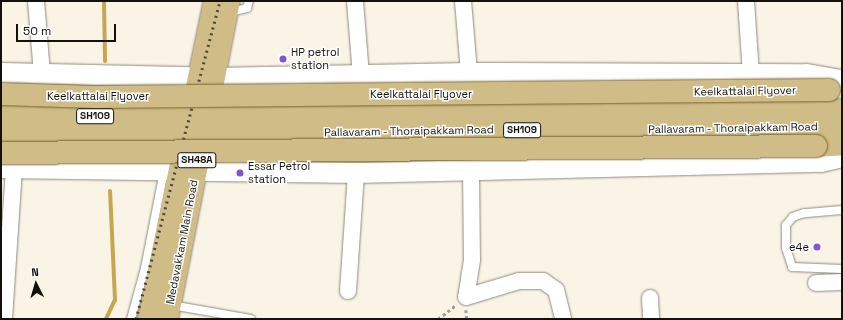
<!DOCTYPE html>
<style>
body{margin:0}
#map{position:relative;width:843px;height:320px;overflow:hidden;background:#faf4e7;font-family:"Space Grotesk",sans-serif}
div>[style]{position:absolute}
.stream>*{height:4px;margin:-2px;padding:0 2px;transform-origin:2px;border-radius:2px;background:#c7a650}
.path>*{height:2.5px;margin-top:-1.25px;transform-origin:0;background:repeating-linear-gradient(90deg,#a4a096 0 3px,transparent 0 6px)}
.roads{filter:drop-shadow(0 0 1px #8f8a7e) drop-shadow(0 0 1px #8f8a7e)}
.service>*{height:8px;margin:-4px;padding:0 4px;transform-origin:4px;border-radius:4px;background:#fff}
.minor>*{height:16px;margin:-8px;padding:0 8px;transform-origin:8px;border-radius:8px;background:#fff}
.tertiary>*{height:20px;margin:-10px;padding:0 10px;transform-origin:10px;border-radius:10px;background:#fff}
.primary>*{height:22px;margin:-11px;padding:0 11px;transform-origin:11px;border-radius:11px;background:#cfbc87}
.rail>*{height:3px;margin-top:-1.5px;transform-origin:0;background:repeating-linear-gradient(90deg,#4a4741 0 2px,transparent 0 6px)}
.bridges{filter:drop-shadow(0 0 1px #786328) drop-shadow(0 0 1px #786328)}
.primary-bridge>*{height:22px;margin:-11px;padding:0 11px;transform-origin:11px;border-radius:11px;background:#cfbc87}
.dots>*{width:11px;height:11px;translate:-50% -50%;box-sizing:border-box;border:2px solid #fff;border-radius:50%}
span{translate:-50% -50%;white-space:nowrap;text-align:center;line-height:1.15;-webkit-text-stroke:3px #fff;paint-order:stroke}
.shield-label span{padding:1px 3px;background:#fff;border:1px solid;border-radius:3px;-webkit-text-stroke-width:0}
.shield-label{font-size:10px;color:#12110c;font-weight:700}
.poi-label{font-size:11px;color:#12110c}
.left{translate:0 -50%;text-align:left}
.right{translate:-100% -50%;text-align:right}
.street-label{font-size:11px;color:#12110c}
.frame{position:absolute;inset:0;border:2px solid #12110c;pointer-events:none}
.north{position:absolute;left:16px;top:264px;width:40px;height:40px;-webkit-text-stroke:3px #fff;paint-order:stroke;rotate:355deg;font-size:11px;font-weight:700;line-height:16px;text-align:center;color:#12110c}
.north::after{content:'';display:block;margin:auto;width:14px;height:18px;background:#12110c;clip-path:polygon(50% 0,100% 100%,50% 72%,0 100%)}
.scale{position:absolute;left:16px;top:24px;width:100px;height:18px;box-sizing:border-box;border:2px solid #12110c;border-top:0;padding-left:5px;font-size:12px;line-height:14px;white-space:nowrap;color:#12110c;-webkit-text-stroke:3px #fff;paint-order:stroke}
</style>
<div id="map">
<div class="stream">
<i style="left:104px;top:1px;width:60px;rotate:89deg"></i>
<i style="left:106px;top:319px;width:21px;rotate:-65deg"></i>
<i style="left:115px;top:300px;width:109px;rotate:-92.6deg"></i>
</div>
<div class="path">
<i style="left:466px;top:310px;width:9px;rotate:84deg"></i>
<i style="left:438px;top:319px;width:23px;rotate:-38deg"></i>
</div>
<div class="roads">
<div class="service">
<i style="left:228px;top:13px;width:20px;rotate:-15deg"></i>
<i style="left:247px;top:8px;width:7px;rotate:-74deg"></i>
<i style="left:842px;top:210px;width:38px;rotate:175deg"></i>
<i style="left:804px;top:213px;width:12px;rotate:160deg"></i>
<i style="left:793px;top:217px;width:11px;rotate:131deg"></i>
<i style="left:786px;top:225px;width:23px;rotate:90deg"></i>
<i style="left:786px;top:248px;width:20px;rotate:72deg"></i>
<i style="left:792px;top:267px;width:50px;rotate:2.3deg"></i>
<i style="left:171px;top:305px;width:81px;rotate:9.9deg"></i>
<i style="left:131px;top:319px;width:53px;rotate:-74.6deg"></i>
<i style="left:145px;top:268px;width:99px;rotate:-78.9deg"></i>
</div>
<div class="minor">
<i style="left:36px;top:1px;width:73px;rotate:85.3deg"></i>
<i style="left:355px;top:1px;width:74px;rotate:85.4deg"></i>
<i style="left:463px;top:1px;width:72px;rotate:85.2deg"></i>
<i style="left:746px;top:1px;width:73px;rotate:86.1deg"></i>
<i style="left:471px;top:169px;width:91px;rotate:89.4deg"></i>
<i style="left:472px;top:260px;width:37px;rotate:99deg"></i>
<i style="left:466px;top:297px;width:55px;rotate:-16.8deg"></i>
<i style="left:519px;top:281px;width:24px"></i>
<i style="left:543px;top:281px;width:16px;rotate:35deg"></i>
<i style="left:556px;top:290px;width:30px;rotate:76deg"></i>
<i style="left:816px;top:283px;width:26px;rotate:-2deg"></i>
<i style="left:348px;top:291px;width:118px;rotate:-86.1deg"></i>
<i style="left:650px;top:298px;width:21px;rotate:87deg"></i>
<i style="left:4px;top:319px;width:151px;rotate:-86.2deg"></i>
</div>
<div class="tertiary">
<i style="left:1px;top:73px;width:213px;rotate:1.3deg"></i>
<i style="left:214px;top:78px;width:255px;rotate:-1.1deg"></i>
<i style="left:469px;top:73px;width:338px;rotate:0.2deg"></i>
<i style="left:807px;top:74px;width:36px;rotate:10deg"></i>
<i style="left:1px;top:168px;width:355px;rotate:0.8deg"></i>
<i style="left:356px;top:173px;width:465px;rotate:-1.4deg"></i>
<i style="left:821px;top:162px;width:22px;rotate:-13deg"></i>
</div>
<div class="primary">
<i style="left:1px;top:115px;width:367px;rotate:0.2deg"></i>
<i style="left:368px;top:116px;width:474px;rotate:-0.7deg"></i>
<i style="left:1px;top:132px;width:201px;rotate:0.6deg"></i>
<i style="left:202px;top:134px;width:640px;rotate:-0.63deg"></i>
<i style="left:816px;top:146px;width:26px;rotate:-4deg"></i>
<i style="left:149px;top:319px;width:325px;rotate:-78.3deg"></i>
<i style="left:167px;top:319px;width:324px;rotate:-79deg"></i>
</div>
</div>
<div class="rail">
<i style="left:136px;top:319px;width:329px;rotate:-75.2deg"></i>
</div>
<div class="bridges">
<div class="primary-bridge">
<i style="left:1px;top:94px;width:94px;rotate:1.8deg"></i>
<i style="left:95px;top:97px;width:734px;rotate:-0.55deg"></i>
<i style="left:1px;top:153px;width:815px;rotate:-0.49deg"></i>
</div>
</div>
<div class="dots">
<i style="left:283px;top:59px;background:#8454cc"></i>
<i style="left:240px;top:173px;background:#8454cc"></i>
<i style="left:817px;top:247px;background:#8454cc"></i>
</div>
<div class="shield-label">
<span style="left:95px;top:116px">SH109</span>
<span style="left:522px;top:130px">SH109</span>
<span style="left:197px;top:160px">SH48A</span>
</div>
<div class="poi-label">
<span class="left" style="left:291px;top:59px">HP petrol<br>station</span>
<span class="left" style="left:248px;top:173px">Essar Petrol<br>station</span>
<span class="right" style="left:809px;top:247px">e4e</span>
</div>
<div class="street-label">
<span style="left:745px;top:91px;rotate:-1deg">Keelkattalai Flyover</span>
<span style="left:421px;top:94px">Keelkattalai Flyover</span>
<span style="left:98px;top:96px">Keelkattalai Flyover</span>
<span style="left:733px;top:128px;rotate:-1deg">Pallavaram - Thoraipakkam Road</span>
<span style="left:409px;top:131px;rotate:-1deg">Pallavaram - Thoraipakkam Road</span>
<span style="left:182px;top:242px;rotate:-79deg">Medavakkam Main Road</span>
</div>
<div class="frame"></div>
<div class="north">N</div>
<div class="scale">50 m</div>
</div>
